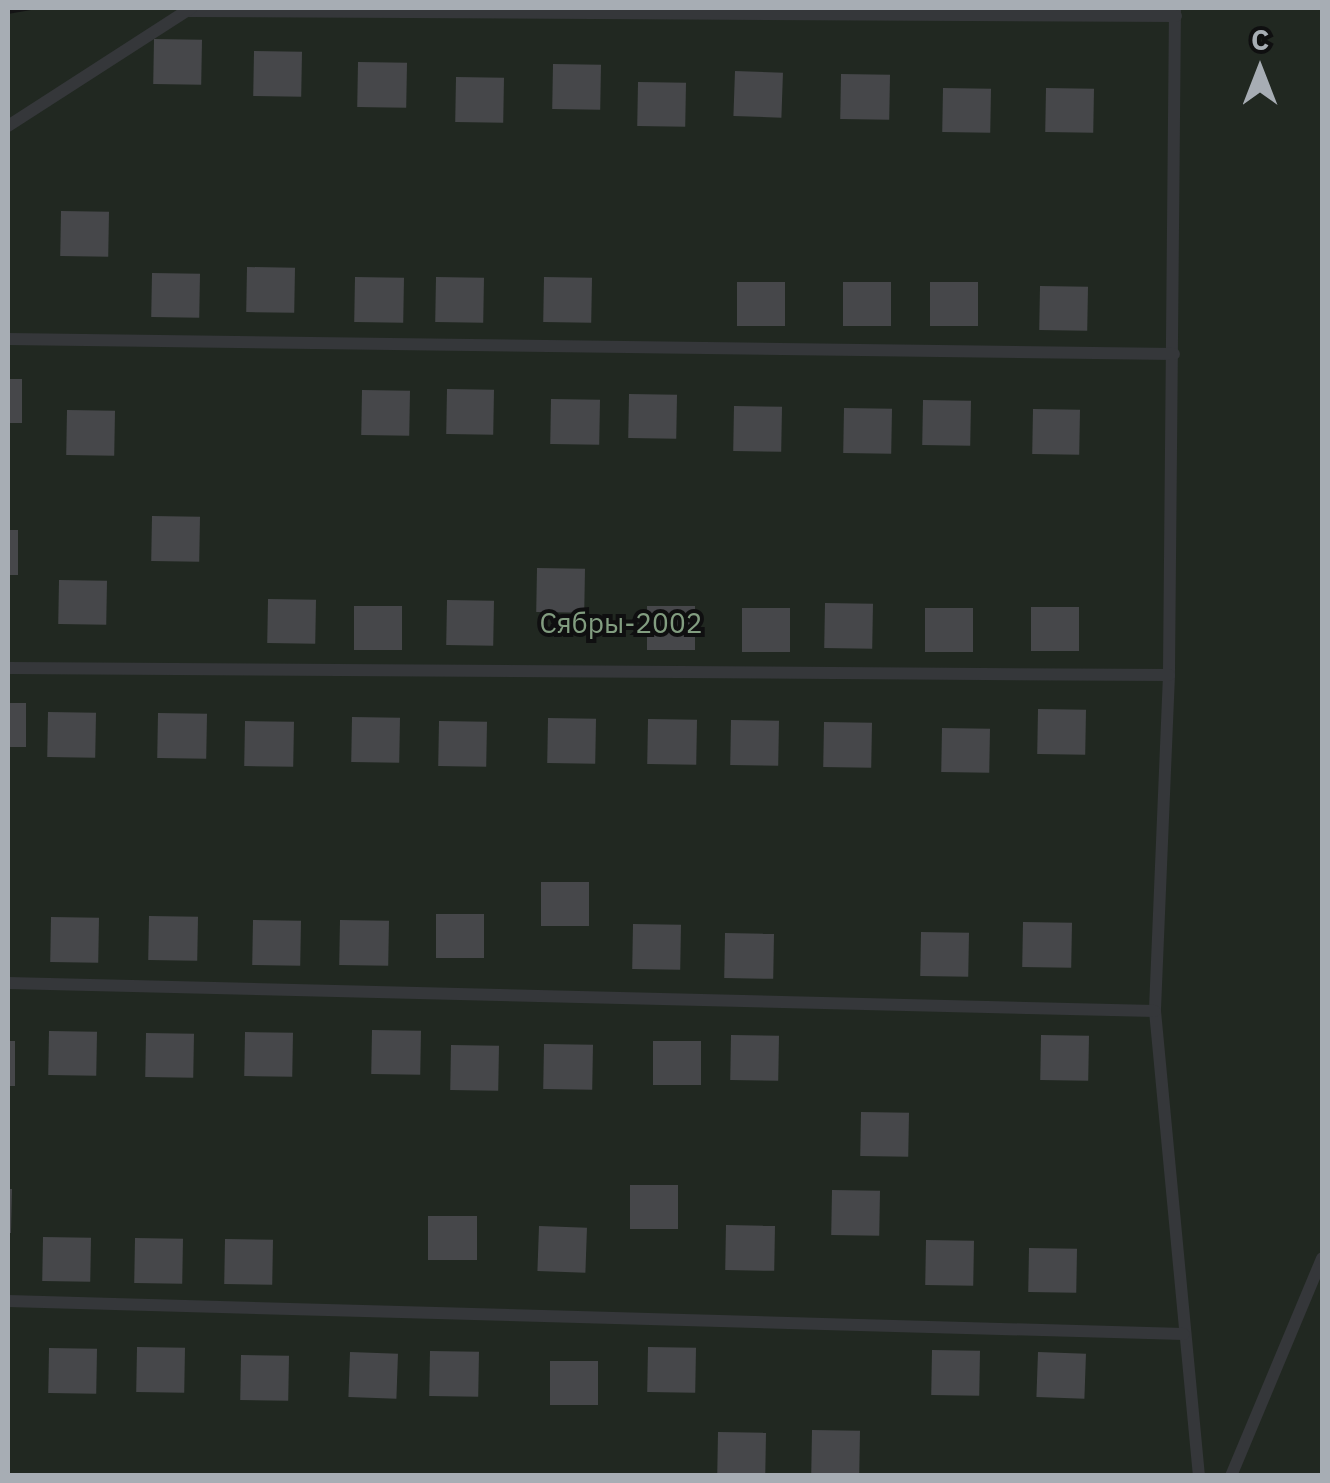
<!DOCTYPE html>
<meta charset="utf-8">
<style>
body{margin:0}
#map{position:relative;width:1330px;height:1483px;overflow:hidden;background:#141415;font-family:"IBM Plex Sans",sans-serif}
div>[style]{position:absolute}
.green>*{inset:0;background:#212821}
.building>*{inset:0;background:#46474a;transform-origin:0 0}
.service>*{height:12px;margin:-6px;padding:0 6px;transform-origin:6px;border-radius:6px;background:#35373a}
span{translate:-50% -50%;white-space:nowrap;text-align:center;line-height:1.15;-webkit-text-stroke:8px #0f0f10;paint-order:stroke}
.park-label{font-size:28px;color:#829d80}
.frame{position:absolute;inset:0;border:10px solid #a7adb4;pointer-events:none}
.north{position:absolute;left:1210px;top:20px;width:100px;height:100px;-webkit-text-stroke:8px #0f0f10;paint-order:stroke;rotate:0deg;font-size:28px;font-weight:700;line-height:40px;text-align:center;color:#a7adb4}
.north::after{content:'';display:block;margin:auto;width:35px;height:45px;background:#a7adb4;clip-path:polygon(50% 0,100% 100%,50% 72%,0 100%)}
</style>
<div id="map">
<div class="green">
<i style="clip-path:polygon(42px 8px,1322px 8px,1322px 1475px,8px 1476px,8px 14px)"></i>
</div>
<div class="building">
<i style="left:154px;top:39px;width:48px;height:45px;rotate:1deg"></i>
<i style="left:254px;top:51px;width:48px;height:45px;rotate:1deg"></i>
<i style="left:358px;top:62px;width:49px;height:45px;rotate:1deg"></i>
<i style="left:553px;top:64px;width:48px;height:45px;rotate:1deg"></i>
<i style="left:735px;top:71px;width:48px;height:45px;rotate:2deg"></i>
<i style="left:841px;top:74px;width:49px;height:45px;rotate:1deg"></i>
<i style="left:456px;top:77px;width:48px;height:45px;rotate:1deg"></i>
<i style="left:638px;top:82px;width:48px;height:44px;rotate:1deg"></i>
<i style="left:943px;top:88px;width:48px;height:44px;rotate:1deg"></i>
<i style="left:1046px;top:88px;width:48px;height:44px;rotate:1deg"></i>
<i style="left:61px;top:211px;width:48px;height:45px;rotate:1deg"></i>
<i style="left:247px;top:267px;width:48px;height:45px;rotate:1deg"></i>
<i style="left:152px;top:273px;width:48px;height:44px;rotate:1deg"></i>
<i style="left:355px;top:277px;width:49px;height:45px;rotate:1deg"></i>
<i style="left:436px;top:277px;width:48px;height:45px;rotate:1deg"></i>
<i style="left:544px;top:277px;width:48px;height:45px;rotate:1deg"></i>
<i style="left:737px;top:282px;width:48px;height:44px"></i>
<i style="left:843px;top:282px;width:48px;height:44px"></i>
<i style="left:930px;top:282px;width:48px;height:44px"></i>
<i style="left:1040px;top:286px;width:48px;height:44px;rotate:1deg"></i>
<i style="left:8px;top:379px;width:14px;height:44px"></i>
<i style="left:447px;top:389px;width:47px;height:45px;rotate:1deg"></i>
<i style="left:362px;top:390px;width:48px;height:45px;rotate:1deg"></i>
<i style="left:629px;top:394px;width:48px;height:44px;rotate:1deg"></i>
<i style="left:551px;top:399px;width:49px;height:45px;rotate:1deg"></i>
<i style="left:923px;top:400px;width:48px;height:45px;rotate:1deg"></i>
<i style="left:734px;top:406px;width:48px;height:45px;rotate:1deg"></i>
<i style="left:844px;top:408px;width:48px;height:45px;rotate:1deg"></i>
<i style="left:1033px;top:409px;width:47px;height:45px;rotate:1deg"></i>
<i style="left:67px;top:410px;width:48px;height:45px;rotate:1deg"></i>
<i style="left:152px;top:516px;width:48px;height:45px;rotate:1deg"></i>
<i style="left:8px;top:530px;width:10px;height:45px"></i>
<i style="left:537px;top:568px;width:48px;height:44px;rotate:1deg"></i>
<i style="left:59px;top:580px;width:48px;height:44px;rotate:1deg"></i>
<i style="left:268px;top:599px;width:48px;height:44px;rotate:1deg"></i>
<i style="left:447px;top:600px;width:47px;height:45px;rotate:1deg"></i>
<i style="left:825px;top:603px;width:48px;height:45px;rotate:1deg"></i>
<i style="left:354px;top:606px;width:48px;height:44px"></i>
<i style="left:647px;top:606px;width:48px;height:44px"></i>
<i style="left:1031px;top:607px;width:48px;height:44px"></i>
<i style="left:742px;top:608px;width:48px;height:44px"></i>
<i style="left:925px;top:608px;width:48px;height:44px"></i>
<i style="left:8px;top:703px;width:18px;height:44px"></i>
<i style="left:1038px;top:709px;width:48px;height:45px;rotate:1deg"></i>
<i style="left:48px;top:712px;width:48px;height:45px;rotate:1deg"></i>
<i style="left:158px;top:713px;width:49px;height:45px;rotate:1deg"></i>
<i style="left:352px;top:717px;width:48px;height:45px;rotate:1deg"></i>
<i style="left:548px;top:718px;width:48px;height:45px;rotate:1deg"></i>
<i style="left:648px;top:719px;width:49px;height:45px;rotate:1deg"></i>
<i style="left:731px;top:720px;width:48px;height:45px;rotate:1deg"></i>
<i style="left:245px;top:721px;width:49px;height:45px;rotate:1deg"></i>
<i style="left:439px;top:721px;width:48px;height:45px;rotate:1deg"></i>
<i style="left:824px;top:722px;width:48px;height:45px;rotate:1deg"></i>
<i style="left:942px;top:728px;width:48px;height:44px;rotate:1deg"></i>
<i style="left:541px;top:882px;width:48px;height:44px"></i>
<i style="left:436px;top:914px;width:48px;height:44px"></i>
<i style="left:149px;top:916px;width:49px;height:44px;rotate:1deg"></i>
<i style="left:51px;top:917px;width:48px;height:45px;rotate:1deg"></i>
<i style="left:253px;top:920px;width:48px;height:45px;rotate:1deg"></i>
<i style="left:340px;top:920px;width:49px;height:45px;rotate:1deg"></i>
<i style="left:1023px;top:922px;width:49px;height:45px;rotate:1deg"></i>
<i style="left:633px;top:924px;width:48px;height:45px;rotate:1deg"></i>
<i style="left:921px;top:932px;width:48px;height:44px;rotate:1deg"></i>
<i style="left:725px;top:933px;width:49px;height:45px;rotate:1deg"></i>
<i style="left:372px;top:1030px;width:49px;height:44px;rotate:1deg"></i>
<i style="left:49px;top:1031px;width:48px;height:44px;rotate:1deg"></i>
<i style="left:245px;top:1032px;width:48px;height:44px;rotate:1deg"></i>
<i style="left:146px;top:1033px;width:48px;height:44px;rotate:1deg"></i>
<i style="left:731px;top:1035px;width:48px;height:45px;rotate:1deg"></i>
<i style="left:1041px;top:1035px;width:48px;height:45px;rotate:1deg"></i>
<i style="left:8px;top:1041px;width:7px;height:45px"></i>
<i style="left:653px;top:1041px;width:48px;height:44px"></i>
<i style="left:544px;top:1044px;width:49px;height:45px;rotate:1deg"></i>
<i style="left:451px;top:1045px;width:48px;height:45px;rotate:1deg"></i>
<i style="left:861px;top:1112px;width:48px;height:44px;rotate:1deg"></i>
<i style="left:630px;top:1185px;width:48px;height:44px"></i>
<i style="clip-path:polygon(8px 1189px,12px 1189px,11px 1233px,8px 1233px)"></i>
<i style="left:832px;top:1190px;width:48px;height:45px;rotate:1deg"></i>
<i style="left:428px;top:1216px;width:49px;height:44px"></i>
<i style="left:726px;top:1225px;width:49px;height:45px;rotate:1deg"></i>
<i style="left:539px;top:1226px;width:48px;height:45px;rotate:2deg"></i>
<i style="left:43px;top:1237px;width:48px;height:44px;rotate:1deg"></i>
<i style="left:135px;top:1238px;width:48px;height:45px;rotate:1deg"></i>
<i style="left:225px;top:1239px;width:48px;height:45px;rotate:1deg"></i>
<i style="left:926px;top:1240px;width:48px;height:45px;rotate:1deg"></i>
<i style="left:1029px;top:1248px;width:48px;height:44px;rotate:1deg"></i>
<i style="left:137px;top:1347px;width:48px;height:45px;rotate:1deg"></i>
<i style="left:648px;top:1347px;width:48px;height:45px;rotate:1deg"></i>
<i style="left:49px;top:1348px;width:48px;height:45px;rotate:1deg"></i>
<i style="left:932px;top:1350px;width:48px;height:45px;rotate:1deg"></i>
<i style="left:430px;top:1351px;width:49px;height:45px;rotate:1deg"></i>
<i style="left:350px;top:1352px;width:48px;height:45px;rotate:2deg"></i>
<i style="left:1038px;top:1352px;width:48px;height:45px;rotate:2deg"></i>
<i style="left:241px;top:1355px;width:48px;height:45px;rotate:1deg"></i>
<i style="left:550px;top:1361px;width:48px;height:44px"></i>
<i style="left:812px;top:1430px;width:48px;height:45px;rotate:1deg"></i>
<i style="left:718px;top:1432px;width:48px;height:44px;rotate:1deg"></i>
</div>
<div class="service">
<i style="left:1175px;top:8px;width:667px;rotate:90.52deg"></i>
<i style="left:1169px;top:675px;width:336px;rotate:92.4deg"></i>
<i style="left:1155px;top:1011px;width:467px;rotate:84.6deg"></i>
<i style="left:189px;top:11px;width:987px;rotate:0.29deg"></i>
<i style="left:8px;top:126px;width:218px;rotate:-32.8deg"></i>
<i style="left:8px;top:339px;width:1166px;rotate:0.74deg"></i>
<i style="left:8px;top:668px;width:1161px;rotate:0.35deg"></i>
<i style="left:8px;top:983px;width:1147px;rotate:1.4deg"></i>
<i style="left:8px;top:1301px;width:1176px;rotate:1.61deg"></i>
<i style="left:1231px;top:1476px;width:236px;rotate:-67.3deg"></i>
</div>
<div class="park-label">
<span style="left:621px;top:623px">Сябры-2002</span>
</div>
<div class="frame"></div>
<div class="north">С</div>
</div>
